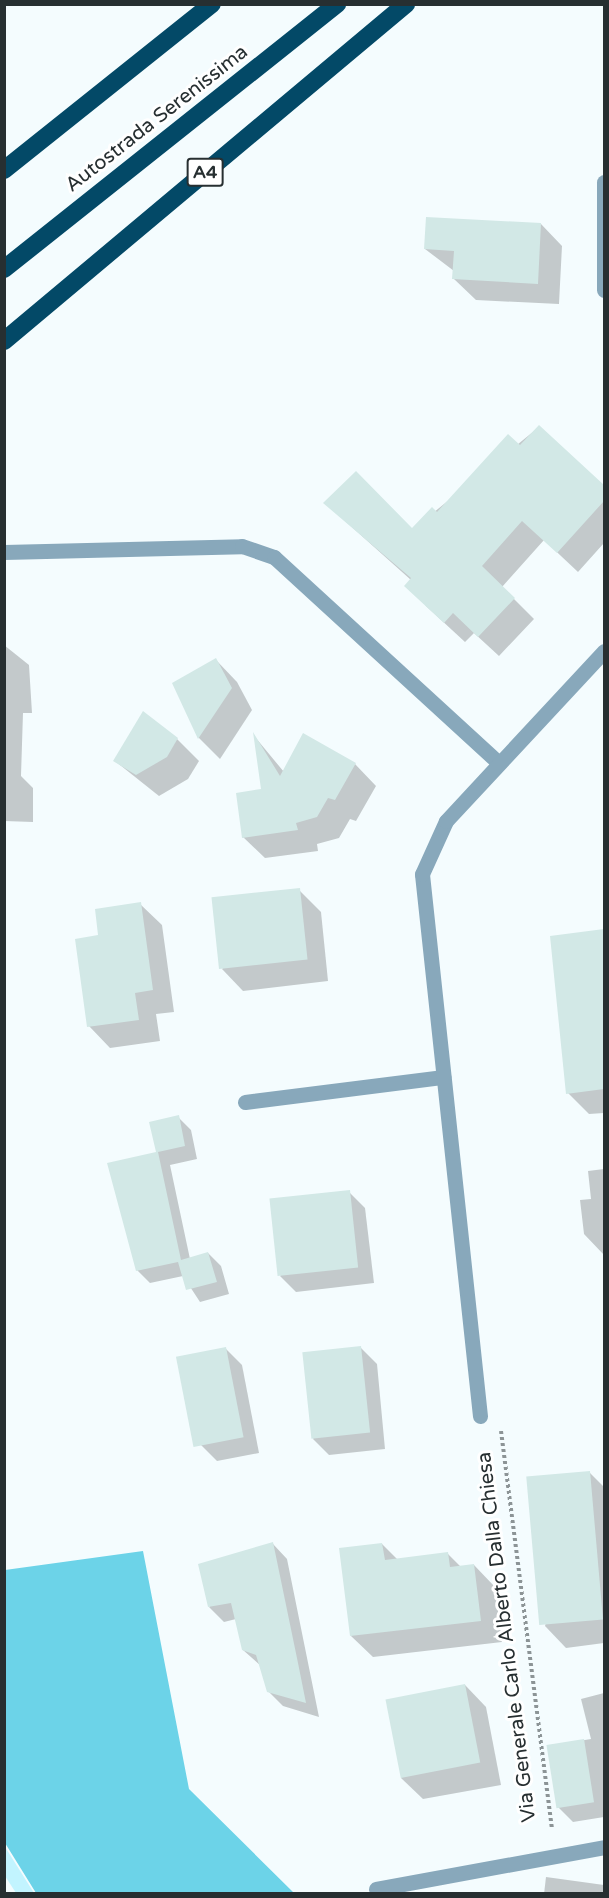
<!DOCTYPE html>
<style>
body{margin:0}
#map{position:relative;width:609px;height:1898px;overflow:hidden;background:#f4fcfe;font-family:"Varela Round",sans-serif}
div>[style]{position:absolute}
.green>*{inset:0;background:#c2f4ff}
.forest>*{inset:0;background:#6cd3e8}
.shadow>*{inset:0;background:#0003}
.building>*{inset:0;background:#d2e8e6;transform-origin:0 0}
.path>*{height:4px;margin-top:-2px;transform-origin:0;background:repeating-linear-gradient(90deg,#8c9496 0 3px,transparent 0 6px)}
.street>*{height:15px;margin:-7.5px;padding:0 7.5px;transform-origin:7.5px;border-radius:7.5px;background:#88a8bb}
.highway>*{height:18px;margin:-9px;padding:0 9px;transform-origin:9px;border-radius:9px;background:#034967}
span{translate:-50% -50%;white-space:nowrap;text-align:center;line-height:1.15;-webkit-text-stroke:6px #fff;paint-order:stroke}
.shield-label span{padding:2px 4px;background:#fff;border:2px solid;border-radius:4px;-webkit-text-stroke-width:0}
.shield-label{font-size:18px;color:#272f31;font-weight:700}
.street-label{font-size:20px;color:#272f31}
.frame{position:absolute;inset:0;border:6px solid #272f31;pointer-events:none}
</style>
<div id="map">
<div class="green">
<i style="clip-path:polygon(4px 1846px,7px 1850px,34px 1893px,16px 1893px,5px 1876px)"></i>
</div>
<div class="forest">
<i style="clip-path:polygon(143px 1551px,189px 1789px,294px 1893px,36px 1893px,5px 1843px,5px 1570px)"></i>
</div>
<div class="shadow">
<i style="clip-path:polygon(541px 224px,562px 246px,559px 304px,476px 300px,454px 279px,454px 271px,425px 249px)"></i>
<i style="clip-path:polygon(539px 427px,604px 487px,604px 543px,578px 572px,544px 540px,502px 587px,534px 619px,499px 656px,474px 633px,465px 642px,426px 606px,411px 580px,325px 503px,412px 530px)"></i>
<i style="clip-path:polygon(4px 645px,29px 665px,32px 713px,23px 713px,21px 776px,33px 788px,33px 822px,4px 821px)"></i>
<i style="clip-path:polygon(216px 660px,237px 682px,252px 710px,220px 759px,199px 738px,174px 683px)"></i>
<i style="clip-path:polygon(255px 737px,284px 772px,355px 764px,376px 786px,356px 821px,350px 819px,339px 838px,317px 844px,318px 851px,265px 858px,243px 837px,263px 790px)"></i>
<i style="clip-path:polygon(177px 739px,199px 761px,188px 779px,159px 796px,115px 761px)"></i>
<i style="clip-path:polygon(299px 890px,321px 912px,328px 981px,243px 991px,222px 969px)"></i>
<i style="clip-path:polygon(140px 904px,162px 925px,174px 1012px,156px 1014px,160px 1041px,110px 1048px,89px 1026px,100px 936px)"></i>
<i style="clip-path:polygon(604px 931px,604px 1113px,589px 1114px,568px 1093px,552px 937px)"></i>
<i style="clip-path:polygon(178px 1117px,191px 1130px,197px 1159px,170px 1165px,190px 1259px,208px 1253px,221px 1266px,229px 1294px,200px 1302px,183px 1276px,150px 1283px,137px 1270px,158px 1154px,151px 1123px)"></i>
<i style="clip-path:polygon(604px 1169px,604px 1255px,584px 1234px,580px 1200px,591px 1199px,588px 1171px)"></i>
<i style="clip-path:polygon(349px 1192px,365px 1208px,374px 1283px,296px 1292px,280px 1276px)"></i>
<i style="clip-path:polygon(361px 1348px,377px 1364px,385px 1449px,329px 1455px,313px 1439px)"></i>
<i style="clip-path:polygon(226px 1349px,242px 1365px,259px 1453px,217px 1461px,201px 1445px,177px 1358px)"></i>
<i style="clip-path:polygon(590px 1473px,604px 1487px,604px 1643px,566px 1648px,545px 1626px)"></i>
<i style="clip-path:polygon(273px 1544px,287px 1559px,319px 1717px,283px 1706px,268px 1691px,261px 1666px,243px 1650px,236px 1619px,224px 1622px,209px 1607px)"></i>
<i style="clip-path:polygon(382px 1544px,398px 1560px,448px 1554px,461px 1567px,474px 1565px,495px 1587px,502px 1642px,373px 1657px,351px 1636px)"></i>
<i style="clip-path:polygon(465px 1685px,486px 1707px,501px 1785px,423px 1799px,401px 1778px)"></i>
<i style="clip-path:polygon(604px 1693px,604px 1817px,573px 1822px,557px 1806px,548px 1746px,591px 1739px,581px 1699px)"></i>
<i style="clip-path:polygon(546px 1877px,604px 1885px,604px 1894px,544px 1894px)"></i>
</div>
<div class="building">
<i style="clip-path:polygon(426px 217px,541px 223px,538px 284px,452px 279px,454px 251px,424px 249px)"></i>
<i style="clip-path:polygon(539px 425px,604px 485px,604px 501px,557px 553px,522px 521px,482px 566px,515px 598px,478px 637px,453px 613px,444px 623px,404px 586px,411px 578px,323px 503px,356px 471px,412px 528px,432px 507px,437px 512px,508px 434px,520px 445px)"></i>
<i style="clip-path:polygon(216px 658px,232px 688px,198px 739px,172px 683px)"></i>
<i style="clip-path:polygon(143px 711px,178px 738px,167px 757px,136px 775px,113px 761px)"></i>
<i style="clip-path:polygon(253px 732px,280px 776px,303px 733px,356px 763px,335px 800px,328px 798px,317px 817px,296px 823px,298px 830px,242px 838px,236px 793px,261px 789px)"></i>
<i style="left:300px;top:888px;width:72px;height:89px;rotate:84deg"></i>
<i style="clip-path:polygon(141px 902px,153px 990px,135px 993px,139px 1020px,87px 1027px,75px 939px,98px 935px,95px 909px)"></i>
<i style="clip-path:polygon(604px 929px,604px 1089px,566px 1094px,550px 936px)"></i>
<i style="clip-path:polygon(179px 1115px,185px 1146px,158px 1152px,181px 1260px,208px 1252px,217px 1282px,186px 1290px,178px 1262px,136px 1271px,107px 1163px,156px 1152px,149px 1122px)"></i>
<i style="left:350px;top:1190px;width:78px;height:81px;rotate:84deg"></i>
<i style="left:361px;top:1346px;width:87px;height:59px;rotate:84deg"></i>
<i style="left:226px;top:1347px;width:92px;height:51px;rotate:79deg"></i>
<i style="left:590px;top:1471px;width:149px;height:64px;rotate:85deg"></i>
<i style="clip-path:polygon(273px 1542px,298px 1663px,306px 1703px,267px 1692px,256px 1655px,242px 1650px,231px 1603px,208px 1607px,198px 1564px)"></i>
<i style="clip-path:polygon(382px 1543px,385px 1560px,448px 1552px,450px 1567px,474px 1564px,481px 1621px,350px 1636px,339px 1548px)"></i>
<i style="left:465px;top:1684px;width:80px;height:81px;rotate:79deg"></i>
<i style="left:584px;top:1739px;width:64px;height:38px;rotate:81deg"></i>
</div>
<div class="path">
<i style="left:501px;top:1431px;width:401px;rotate:82.7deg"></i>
</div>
<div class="street">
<i style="left:604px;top:182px;width:108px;rotate:90deg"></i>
<i style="left:4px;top:552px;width:238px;rotate:-1.4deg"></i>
<i style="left:242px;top:546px;width:34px;rotate:19deg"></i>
<i style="left:274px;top:557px;width:305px;rotate:42.5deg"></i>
<i style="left:245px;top:1102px;width:200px;rotate:-7.2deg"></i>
<i style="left:480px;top:1416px;width:545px;rotate:-96.11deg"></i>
<i style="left:422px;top:874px;width:58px;rotate:-65.6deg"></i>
<i style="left:446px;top:821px;width:232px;rotate:-47.1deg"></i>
<i style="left:376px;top:1889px;width:232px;rotate:-10.4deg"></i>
</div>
<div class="highway">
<i style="left:4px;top:170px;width:266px;rotate:-38.6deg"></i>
<i style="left:4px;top:269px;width:426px;rotate:-38.5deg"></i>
<i style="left:4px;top:341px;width:525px;rotate:-39.97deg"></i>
</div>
<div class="shield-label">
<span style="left:205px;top:172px">A4</span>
</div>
<div class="street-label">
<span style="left:157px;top:119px;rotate:-38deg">Autostrada Serenissima</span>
<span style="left:507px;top:1637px;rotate:-97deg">Via Generale Carlo Alberto Dalla Chiesa</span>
</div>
<div class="frame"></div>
</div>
